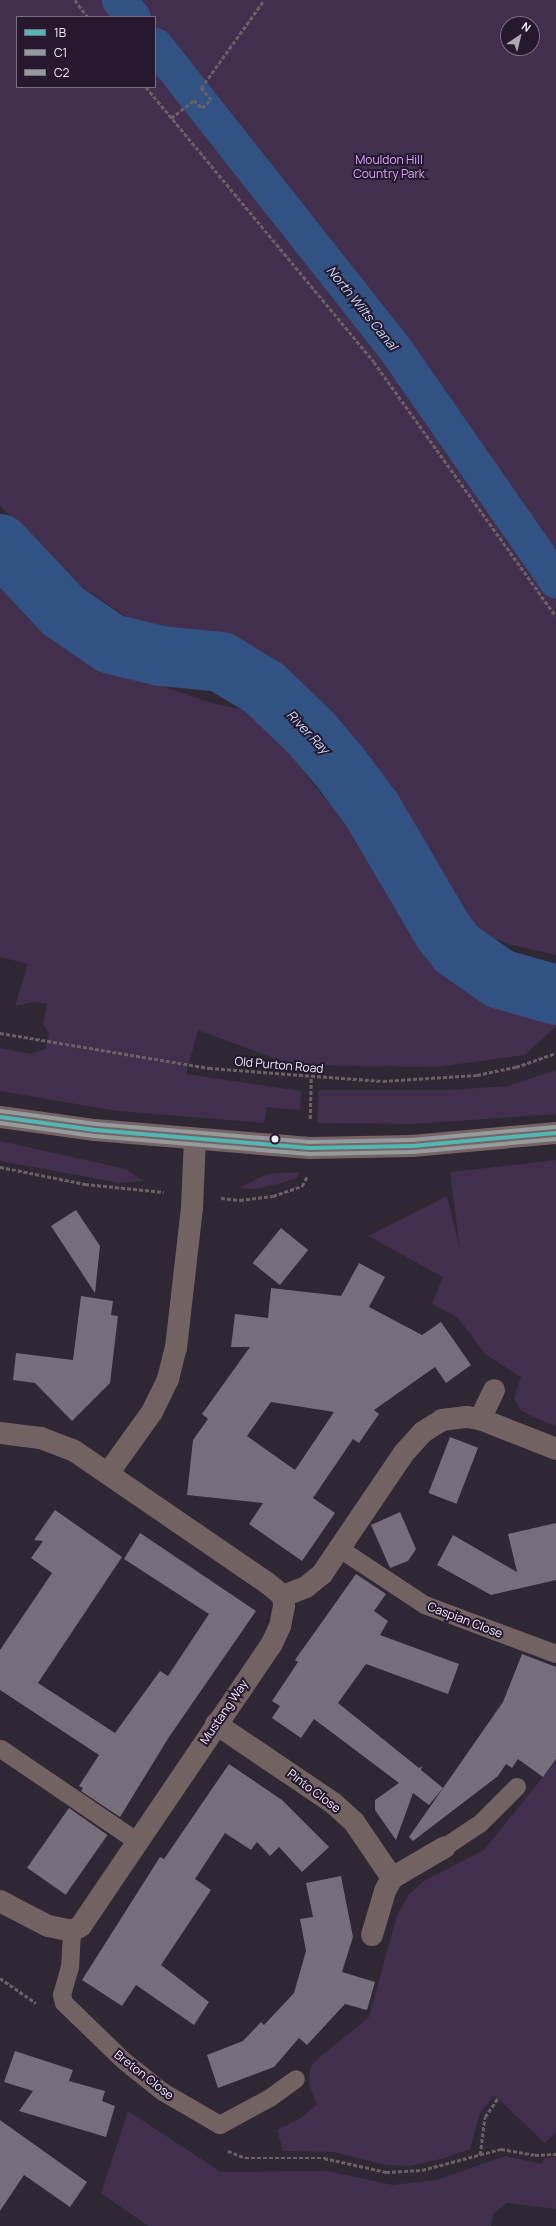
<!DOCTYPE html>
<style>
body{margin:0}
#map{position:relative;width:556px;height:2226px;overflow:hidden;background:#2f2734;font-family:Manrope,sans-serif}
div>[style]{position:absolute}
.green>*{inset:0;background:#422e4d}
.canal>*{height:35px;margin:-17.5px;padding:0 17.5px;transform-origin:17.5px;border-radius:17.5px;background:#315282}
.river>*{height:60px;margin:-30px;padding:0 30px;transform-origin:30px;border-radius:30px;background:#315282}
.building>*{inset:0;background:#766e7a;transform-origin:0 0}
.path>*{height:2.5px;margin-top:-1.25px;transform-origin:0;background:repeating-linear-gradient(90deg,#6a5f64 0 4px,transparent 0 6px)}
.lane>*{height:18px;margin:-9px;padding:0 9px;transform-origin:9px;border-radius:9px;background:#726262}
.street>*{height:22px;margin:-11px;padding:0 11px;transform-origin:11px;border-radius:11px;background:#726262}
.secondary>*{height:22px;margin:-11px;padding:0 11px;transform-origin:11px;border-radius:11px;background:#766366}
.bus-1>*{height:4px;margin:-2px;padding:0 2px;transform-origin:2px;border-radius:2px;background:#50b7b3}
.bus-2>*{height:4px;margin:-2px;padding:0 2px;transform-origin:2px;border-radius:2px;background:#949b9d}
.bus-3>*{height:4px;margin:-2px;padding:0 2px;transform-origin:2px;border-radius:2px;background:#949b9d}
.dots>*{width:11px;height:11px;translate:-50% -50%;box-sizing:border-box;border:2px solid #26192f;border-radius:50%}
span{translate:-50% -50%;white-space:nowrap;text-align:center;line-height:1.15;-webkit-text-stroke:4px #26192f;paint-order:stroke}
.park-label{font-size:12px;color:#daa6f9}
.street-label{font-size:12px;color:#f5ecfb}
.water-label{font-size:13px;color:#c2d8f8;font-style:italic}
.legend{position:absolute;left:16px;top:16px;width:140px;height:72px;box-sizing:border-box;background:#26192f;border:1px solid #796d81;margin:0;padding:5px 7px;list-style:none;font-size:12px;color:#f5ecfb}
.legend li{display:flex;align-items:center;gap:8px;height:20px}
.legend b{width:20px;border:1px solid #796d81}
.north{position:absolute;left:500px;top:16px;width:40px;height:40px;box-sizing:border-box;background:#26192f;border:1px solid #796d81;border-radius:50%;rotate:35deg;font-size:11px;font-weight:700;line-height:16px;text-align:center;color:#f5ecfb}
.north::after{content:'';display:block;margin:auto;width:14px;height:18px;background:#b0a7b5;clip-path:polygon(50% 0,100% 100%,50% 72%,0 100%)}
</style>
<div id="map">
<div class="green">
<i style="clip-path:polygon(evenodd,0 0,556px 0,556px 955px,508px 944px,468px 927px,443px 898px,418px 852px,333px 722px,266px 665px,201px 634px,135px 623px,75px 582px,0 506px,0 0,17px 17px,155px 17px,155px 87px,17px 87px,17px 17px,0 0,508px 24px,532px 24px,532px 48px,508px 48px,508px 24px)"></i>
<i style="clip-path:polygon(0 570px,88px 652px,150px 682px,212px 703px,244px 710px,271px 728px,322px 795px,377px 853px,480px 954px,556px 1013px,556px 1026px,525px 1055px,437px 1067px,292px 1065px,198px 1030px,186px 1074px,301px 1091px,300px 1110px,267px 1107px,264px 1123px,117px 1111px,0 1091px,0 1048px,31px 1054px,45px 1049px,49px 1034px,43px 1024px,47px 1004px,34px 1002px,15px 1006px,28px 964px,0 957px)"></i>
<i style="clip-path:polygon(556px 1070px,556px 1114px,414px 1124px,317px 1123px,319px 1090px,448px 1090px,508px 1086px)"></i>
<i style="clip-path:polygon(0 1141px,126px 1169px,143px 1181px,120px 1183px,0 1161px)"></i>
<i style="clip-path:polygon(556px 1160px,556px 1427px,521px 1411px,514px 1398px,521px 1377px,485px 1354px,458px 1318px,432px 1304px,443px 1277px,368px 1236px,447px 1196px,460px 1250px,450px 1172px)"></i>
<i style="clip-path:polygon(299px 1172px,297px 1178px,281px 1183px,257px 1189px,239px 1188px,267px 1174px)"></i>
<i style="clip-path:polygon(556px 1761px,556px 2132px,545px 2143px,494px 2095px,480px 2113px,470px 2149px,445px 2158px,410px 2166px,385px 2165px,334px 2152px,283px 2151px,277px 2130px,301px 2118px,317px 2104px,309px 2085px,310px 2069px,315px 2061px,369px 2017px,397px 1915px,409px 1894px,424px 1881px,484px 1850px)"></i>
<i style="clip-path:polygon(128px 2111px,221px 2172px,327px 2171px,393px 2185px,436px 2180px,505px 2156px,542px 2164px,544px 2158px,556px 2157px,556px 2209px,507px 2203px,493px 2214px,491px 2226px,148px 2226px,101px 2193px)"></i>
</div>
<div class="canal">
<i style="left:119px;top:0;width:22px;rotate:51deg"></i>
<i style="left:155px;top:45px;width:387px;rotate:51.7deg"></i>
<i style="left:395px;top:349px;width:282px;rotate:55.2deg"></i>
</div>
<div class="river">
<i style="left:0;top:544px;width:92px;rotate:46.8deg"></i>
<i style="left:63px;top:611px;width:58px;rotate:34.5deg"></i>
<i style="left:111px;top:644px;width:51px;rotate:13.5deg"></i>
<i style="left:161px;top:656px;width:60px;rotate:5.7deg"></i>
<i style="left:221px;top:662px;width:50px;rotate:31.2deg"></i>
<i style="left:264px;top:688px;width:64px;rotate:43.7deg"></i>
<i style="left:310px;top:732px;width:45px;rotate:49.5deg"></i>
<i style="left:339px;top:766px;width:55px;rotate:53.1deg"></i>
<i style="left:372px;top:810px;width:140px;rotate:59.6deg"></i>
<i style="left:443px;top:931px;width:23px;rotate:52deg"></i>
<i style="left:457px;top:949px;width:52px;rotate:34.9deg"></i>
<i style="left:500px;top:979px;width:58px;rotate:15.9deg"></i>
</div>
<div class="building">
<i style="clip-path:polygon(76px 1210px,100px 1246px,95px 1293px,51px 1226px)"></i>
<i style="left:281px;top:1228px;width:35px;height:45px;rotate:39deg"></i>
<i style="clip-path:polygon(evenodd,359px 1263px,385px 1277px,369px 1307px,422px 1335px,441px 1322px,471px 1365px,446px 1383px,435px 1367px,374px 1410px,379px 1414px,359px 1443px,353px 1439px,313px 1498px,335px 1513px,302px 1561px,249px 1524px,263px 1503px,187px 1495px,193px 1440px,208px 1419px,202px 1414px,250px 1347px,231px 1347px,235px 1314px,268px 1318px,271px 1288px,341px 1296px,359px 1263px,271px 1402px,334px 1412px,295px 1470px,247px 1436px,271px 1402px)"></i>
<i style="clip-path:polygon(81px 1296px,113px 1301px,111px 1315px,118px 1316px,110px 1383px,72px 1421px,35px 1383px,13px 1380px,16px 1353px,73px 1360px)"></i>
<i style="left:450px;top:1437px;width:30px;height:60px;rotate:21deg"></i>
<i style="clip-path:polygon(55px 1510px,122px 1557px,38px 1683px,115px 1733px,160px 1671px,168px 1676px,209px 1614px,124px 1559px,140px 1533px,256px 1611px,169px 1737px,120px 1817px,81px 1791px,83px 1788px,79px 1786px,99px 1755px,0 1690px,0 1650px,52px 1573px,31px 1558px,43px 1541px,34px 1540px)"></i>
<i style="clip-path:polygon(400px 1512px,416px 1549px,408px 1561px,390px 1568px,371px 1525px)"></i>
<i style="clip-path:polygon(556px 1523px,556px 1580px,491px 1595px,437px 1565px,453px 1535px,517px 1572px,508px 1534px)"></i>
<i style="clip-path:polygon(356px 1574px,386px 1594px,374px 1611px,388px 1621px,380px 1635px,459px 1664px,448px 1694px,366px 1664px,338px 1703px,419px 1768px,422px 1766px,421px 1770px,443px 1788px,429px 1805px,413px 1793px,396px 1840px,375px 1810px,375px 1800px,399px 1783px,314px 1719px,301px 1738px,272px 1718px,280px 1706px,272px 1701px,298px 1662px,295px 1660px)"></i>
<i style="clip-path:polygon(522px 1654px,556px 1667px,556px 1759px,543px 1777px,518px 1759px,512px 1768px,506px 1764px,498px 1776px,413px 1841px,409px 1837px,503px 1702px)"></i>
<i style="clip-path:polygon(229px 1764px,282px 1800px,329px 1847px,302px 1872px,279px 1847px,270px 1856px,257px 1842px,251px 1850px,225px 1833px,195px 1879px,211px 1890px,161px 1965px,209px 2002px,194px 2025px,136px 1985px,122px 2006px,82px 1980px,160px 1857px,164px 1859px)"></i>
<i style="left:69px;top:1808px;width:47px;height:73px;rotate:35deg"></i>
<i style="clip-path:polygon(341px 1876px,353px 1937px,342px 1972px,375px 1982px,367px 2010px,345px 2004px,307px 2045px,299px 2038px,274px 2067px,218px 2088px,207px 2055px,243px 2041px,261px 2022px,264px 2025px,294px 1993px,306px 1951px,300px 1919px,313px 1917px,306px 1883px)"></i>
<i style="clip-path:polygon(15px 2051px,73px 2070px,69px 2081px,105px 2091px,102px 2101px,115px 2106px,106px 2137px,19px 2111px,33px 2091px,4px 2082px)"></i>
<i style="clip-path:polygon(0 2120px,87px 2182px,70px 2207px,24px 2175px,0 2211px)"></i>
</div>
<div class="path">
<i style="left:75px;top:0;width:21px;rotate:53deg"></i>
<i style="left:146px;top:87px;width:357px;rotate:50.3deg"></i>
<i style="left:374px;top:362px;width:312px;rotate:54.4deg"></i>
<i style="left:171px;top:118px;width:29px;rotate:-38deg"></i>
<i style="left:194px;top:100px;width:11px;rotate:45deg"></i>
<i style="left:202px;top:108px;width:12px;rotate:-42deg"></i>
<i style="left:211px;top:100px;width:16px;rotate:-130deg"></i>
<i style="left:201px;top:88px;width:108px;rotate:-54.4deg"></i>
<i style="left:0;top:1033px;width:212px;rotate:9.5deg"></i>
<i style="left:209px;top:1068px;width:174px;rotate:4.3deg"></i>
<i style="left:383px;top:1081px;width:94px;rotate:-3.7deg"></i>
<i style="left:477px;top:1075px;width:40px;rotate:-12deg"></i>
<i style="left:516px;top:1067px;width:42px;rotate:-19.3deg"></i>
<i style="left:310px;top:1119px;width:42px;rotate:-88.6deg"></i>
<i style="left:0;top:1167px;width:87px;rotate:11.3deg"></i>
<i style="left:85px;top:1184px;width:79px;rotate:5.8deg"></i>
<i style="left:221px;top:1198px;width:19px;rotate:6deg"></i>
<i style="left:240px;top:1200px;width:33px;rotate:-7deg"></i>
<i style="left:273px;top:1196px;width:31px;rotate:-19deg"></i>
<i style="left:302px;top:1186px;width:11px;rotate:-63deg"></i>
<i style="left:0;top:1978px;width:44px;rotate:34.8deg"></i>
<i style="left:228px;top:2151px;width:18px;rotate:22deg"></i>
<i style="left:245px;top:2158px;width:79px"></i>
<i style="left:324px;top:2158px;width:64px;rotate:12.7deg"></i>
<i style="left:386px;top:2172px;width:36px;rotate:-3deg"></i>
<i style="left:422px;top:2170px;width:82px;rotate:-14.9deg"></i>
<i style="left:501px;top:2149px;width:35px;rotate:10deg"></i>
<i style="left:535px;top:2155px;width:21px;rotate:-3deg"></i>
<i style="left:480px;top:2155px;width:38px;rotate:-83deg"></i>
<i style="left:485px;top:2117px;width:23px;rotate:-56deg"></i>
</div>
<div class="lane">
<i style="left:340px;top:1549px;width:102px;rotate:33.4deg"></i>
<i style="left:425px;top:1605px;width:140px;rotate:20.5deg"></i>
<i style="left:1px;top:1749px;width:166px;rotate:34.2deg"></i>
<i style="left:445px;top:1847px;width:43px;rotate:-33.7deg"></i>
<i style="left:481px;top:1823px;width:51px;rotate:-45deg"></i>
<i style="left:72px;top:1931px;width:36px;rotate:93deg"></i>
<i style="left:70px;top:1967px;width:29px;rotate:106deg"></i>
<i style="left:62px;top:1995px;width:8px;rotate:76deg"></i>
<i style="left:64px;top:2003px;width:83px;rotate:44deg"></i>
<i style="left:124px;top:2061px;width:50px;rotate:38.5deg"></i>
<i style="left:163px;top:2092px;width:66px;rotate:30.1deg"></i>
<i style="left:220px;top:2125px;width:57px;rotate:-28.4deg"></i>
<i style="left:270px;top:2098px;width:32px;rotate:-36deg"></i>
</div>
<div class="street">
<i style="left:480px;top:1419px;width:32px;rotate:-64deg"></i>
<i style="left:0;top:1433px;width:41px;rotate:7deg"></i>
<i style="left:41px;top:1438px;width:34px;rotate:21deg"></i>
<i style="left:73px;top:1450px;width:234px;rotate:34.4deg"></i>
<i style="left:266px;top:1582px;width:22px;rotate:39deg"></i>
<i style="left:283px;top:1596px;width:10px;rotate:84deg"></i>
<i style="left:284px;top:1606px;width:20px;rotate:101deg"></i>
<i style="left:280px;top:1626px;width:21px;rotate:115deg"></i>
<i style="left:271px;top:1645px;width:339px;rotate:124.1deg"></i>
<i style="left:81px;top:1926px;width:10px;rotate:151deg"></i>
<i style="left:72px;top:1931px;width:25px;rotate:-168deg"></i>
<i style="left:48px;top:1926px;width:54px;rotate:-152.5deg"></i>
<i style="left:109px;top:1472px;width:74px;rotate:-54.4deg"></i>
<i style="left:152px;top:1412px;width:37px;rotate:-64deg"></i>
<i style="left:168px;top:1379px;width:32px;rotate:-76deg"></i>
<i style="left:176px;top:1348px;width:141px;rotate:-83.5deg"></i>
<i style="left:192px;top:1208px;width:68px;rotate:-87.5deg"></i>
<i style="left:283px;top:1596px;width:25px;rotate:-21deg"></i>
<i style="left:306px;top:1587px;width:21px;rotate:-39deg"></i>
<i style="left:322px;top:1574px;width:146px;rotate:-55.9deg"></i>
<i style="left:404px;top:1453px;width:28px;rotate:-48deg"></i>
<i style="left:423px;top:1432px;width:22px;rotate:-32deg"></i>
<i style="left:442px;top:1420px;width:25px;rotate:-7deg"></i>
<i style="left:467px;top:1417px;width:13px;rotate:9deg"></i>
<i style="left:480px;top:1419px;width:82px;rotate:21.5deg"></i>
<i style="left:216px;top:1724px;width:141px;rotate:34deg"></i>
<i style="left:333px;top:1803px;width:28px;rotate:42deg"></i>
<i style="left:354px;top:1822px;width:68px;rotate:55.8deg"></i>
<i style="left:372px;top:1935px;width:46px;rotate:-73.5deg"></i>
<i style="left:385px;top:1891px;width:15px;rotate:-62deg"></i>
<i style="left:392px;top:1878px;width:61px;rotate:-30.3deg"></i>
</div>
<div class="secondary">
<i style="left:0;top:1117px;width:96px;rotate:7.8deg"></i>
<i style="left:95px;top:1130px;width:215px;rotate:4.8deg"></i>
<i style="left:309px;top:1148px;width:103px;rotate:-1.1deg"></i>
<i style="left:412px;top:1146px;width:145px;rotate:-5.2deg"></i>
</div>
<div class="bus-1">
<i style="left:0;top:1117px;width:96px;rotate:7.8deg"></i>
<i style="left:95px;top:1130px;width:215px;rotate:4.8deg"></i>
<i style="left:309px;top:1148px;width:103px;rotate:-1.1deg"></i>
<i style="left:412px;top:1146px;width:145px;rotate:-5.2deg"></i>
</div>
<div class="bus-2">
<i style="left:0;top:1123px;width:95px;rotate:7.9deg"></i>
<i style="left:94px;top:1136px;width:216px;rotate:4.8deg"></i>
<i style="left:309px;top:1154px;width:104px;rotate:-1.1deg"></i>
<i style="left:413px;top:1152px;width:144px;rotate:-5.2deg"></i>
</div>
<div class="bus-3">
<i style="left:1px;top:1111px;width:96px;rotate:7.8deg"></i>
<i style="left:96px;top:1124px;width:214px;rotate:4.8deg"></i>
<i style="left:309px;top:1142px;width:103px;rotate:-1.1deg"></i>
<i style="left:412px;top:1140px;width:144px;rotate:-5.2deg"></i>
</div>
<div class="dots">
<i style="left:275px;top:1139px;background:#f5ecfb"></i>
</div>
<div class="park-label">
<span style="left:389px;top:167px">Mouldon Hill<br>Country Park</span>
</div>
<div class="street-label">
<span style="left:279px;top:1065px;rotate:5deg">Old Purton Road</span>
<span style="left:465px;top:1620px;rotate:21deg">Caspian Close</span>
<span style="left:224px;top:1712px;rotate:-56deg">Mustang Way</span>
<span style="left:314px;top:1791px;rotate:37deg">Pinto Close</span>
<span style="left:144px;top:2075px;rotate:38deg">Breton Close</span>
</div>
<div class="water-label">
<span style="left:362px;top:308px;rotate:51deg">North Wilts Canal</span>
<span style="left:308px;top:732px;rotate:46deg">River Ray</span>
</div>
<ul class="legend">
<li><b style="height:5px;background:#50b7b3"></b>1B</li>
<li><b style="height:5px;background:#949b9d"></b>C1</li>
<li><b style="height:5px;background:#949b9d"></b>C2</li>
</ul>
<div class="north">N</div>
</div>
